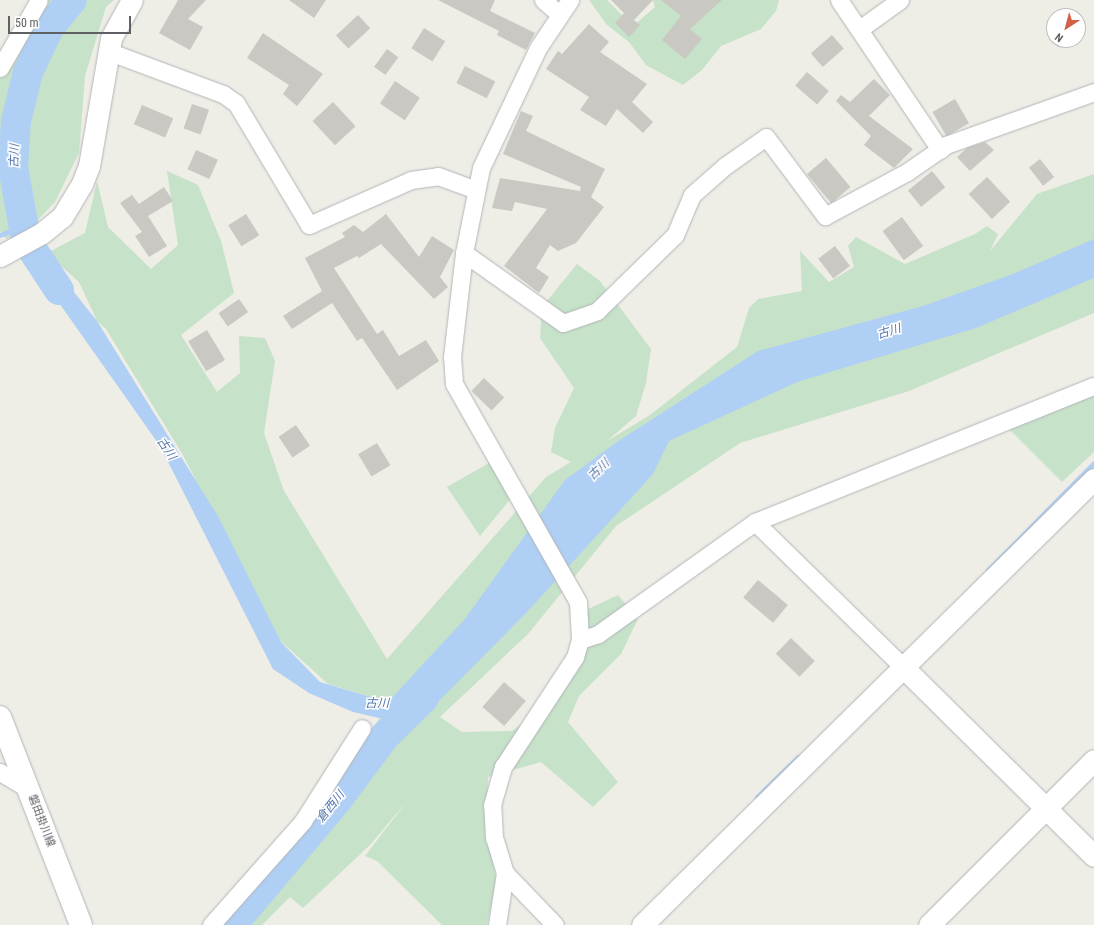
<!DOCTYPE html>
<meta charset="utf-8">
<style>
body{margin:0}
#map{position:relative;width:1094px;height:925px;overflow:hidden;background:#eeede6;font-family:"Roboto Condensed","Noto Sans JP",sans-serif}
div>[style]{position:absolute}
.green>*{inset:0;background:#c6e2c9}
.water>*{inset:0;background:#b0cff4}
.stream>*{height:5px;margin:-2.5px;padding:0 2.5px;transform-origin:2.5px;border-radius:2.5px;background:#b0cff4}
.river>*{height:30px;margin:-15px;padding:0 15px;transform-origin:15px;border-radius:15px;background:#b0cff4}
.building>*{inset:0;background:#c9c8c2;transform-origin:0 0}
.roads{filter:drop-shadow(0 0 1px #b3b5b9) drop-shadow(0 0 1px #b3b5b9)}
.minor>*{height:17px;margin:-8.5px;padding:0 8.5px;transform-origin:8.5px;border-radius:8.5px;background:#fff}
.tertiary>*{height:21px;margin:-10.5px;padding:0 10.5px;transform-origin:10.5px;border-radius:10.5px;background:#fff}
.secondary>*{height:22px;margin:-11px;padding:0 11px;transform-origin:11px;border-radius:11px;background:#fff}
span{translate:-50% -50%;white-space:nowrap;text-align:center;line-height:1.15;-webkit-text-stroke:3px #fff;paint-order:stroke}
.street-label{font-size:11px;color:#5e6064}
.water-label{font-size:12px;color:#5374ac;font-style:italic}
.north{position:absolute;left:1046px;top:8px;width:40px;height:40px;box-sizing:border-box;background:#fff;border:1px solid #bfbfc1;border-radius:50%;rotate:216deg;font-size:11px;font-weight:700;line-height:16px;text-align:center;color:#5e6064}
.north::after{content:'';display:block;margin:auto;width:14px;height:18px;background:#d36147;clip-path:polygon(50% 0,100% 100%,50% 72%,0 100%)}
.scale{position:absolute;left:8px;top:16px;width:123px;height:18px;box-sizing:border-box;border:2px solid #5e6064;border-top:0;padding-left:5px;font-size:12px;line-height:14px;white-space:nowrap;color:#5e6064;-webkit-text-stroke:3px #fff;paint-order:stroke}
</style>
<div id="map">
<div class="green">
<i style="clip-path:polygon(43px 0,114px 0,106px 7px,85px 76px,79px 153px,55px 202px,34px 224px,6px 239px,0 231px,0 78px)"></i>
<i style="clip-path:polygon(589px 0,607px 0,633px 26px,655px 7px,653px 0,779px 0,776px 11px,761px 29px,721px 46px,702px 70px,683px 85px,646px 65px,629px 42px,607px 25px)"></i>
<i style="clip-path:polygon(167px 171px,198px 185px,221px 241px,234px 293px,181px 335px,217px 392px,240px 373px,239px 336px,265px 338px,275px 361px,264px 433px,284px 491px,387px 659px,546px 477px,571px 462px,551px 452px,555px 428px,574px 388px,540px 338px,542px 307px,577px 264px,600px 281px,651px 349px,646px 383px,636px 416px,607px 441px,650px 415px,737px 347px,749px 308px,758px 299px,802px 291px,800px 251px,829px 282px,854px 267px,848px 246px,856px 237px,905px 264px,975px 234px,987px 226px,998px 234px,990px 251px,1037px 194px,1094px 174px,1094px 313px,909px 391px,740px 443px,616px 526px,528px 634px,440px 717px,462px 732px,512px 731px,542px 708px,552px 693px,584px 611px,618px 595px,638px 619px,621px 654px,579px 696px,568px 722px,618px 782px,593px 807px,541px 762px,488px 777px,487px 815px,496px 882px,487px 925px,442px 925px,377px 861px,365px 856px,407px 801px,370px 845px,303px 908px,290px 897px,262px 925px,218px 925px,346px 765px,403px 686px,388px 702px,328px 684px,274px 635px,183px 455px,106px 329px,97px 321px,79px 282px,47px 253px,85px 233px,97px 181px,108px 227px,151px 269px,178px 245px)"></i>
<i style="clip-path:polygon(1094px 392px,1094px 452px,1062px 482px,1009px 429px)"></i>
<i style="clip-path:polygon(489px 463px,512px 497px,480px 536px,447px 487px)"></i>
</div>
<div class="water">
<i style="clip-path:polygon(1094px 239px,1094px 278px,976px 328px,797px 382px,669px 441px,653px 474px,527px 612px,431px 709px,399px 732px,388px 720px,353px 712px,309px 693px,273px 669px,160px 446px,28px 259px,43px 253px,97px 321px,219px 518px,281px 642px,320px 682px,388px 702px,464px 620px,565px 480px,617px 442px,758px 351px,923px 306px,1013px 274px)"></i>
</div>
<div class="stream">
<i style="left:0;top:235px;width:24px;rotate:-22deg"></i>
<i style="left:988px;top:570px;width:151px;rotate:-45.3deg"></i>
<i style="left:757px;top:797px;width:57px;rotate:-44.3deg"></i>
</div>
<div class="river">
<i style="left:59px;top:290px;width:60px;rotate:-123.4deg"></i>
<i style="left:26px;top:240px;width:74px;rotate:-100.1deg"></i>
<i style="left:13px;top:167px;width:46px;rotate:-86.3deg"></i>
<i style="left:16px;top:121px;width:50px;rotate:-76.2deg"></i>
<i style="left:28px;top:72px;width:49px;rotate:-64.5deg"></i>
<i style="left:49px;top:28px;width:36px;rotate:-51deg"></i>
<i style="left:232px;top:925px;width:165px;rotate:-49.9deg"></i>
<i style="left:338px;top:799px;width:79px;rotate:-53.3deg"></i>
<i style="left:385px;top:736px;width:54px;rotate:-44.3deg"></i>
</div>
<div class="building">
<i style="clip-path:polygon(178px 0,206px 0,188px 19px,203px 27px,190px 50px,159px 33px)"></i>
<i style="clip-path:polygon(289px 0,326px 0,314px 18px)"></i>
<i style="clip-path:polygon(438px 0,495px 0,490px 11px,535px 33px,526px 50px,497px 35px,499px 31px)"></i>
<i style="clip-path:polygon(611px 0,653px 0,634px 20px,640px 25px,629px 37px,615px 23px,624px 13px)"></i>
<i style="clip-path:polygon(661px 0,722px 0,690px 29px,702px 39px,685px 59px,662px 40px,681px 16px)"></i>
<i style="left:358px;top:15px;width:18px;height:30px;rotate:47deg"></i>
<i style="clip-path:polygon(589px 24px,609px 42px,600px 52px,647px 84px,632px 102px,653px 122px,643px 133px,617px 109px,606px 126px,580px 110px,589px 97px,546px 69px,558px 51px,562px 54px)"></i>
<i style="left:424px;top:28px;width:25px;height:24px;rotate:32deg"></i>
<i style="clip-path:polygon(263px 33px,323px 74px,297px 106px,283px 94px,289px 85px,247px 58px)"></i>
<i style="left:832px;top:35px;width:18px;height:28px;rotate:49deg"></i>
<i style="left:387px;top:49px;width:14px;height:22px;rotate:36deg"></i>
<i style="left:465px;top:66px;width:34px;height:19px;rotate:27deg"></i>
<i style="left:807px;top:72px;width:29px;height:18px;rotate:41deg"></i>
<i style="clip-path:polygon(874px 79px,890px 95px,869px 116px,913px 149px,894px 168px,864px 145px,871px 136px,836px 101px,841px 95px,850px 102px)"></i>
<i style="left:395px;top:81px;width:30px;height:27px;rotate:34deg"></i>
<i style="left:955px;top:99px;width:28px;height:26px;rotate:60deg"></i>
<i style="left:333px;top:102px;width:33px;height:28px;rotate:47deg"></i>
<i style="left:192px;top:104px;width:18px;height:26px;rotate:19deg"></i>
<i style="left:142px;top:105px;width:34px;height:21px;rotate:23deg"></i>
<i style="clip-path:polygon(521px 111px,533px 116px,526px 131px,605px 169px,591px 197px,604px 207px,576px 243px,558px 251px,550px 245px,536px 268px,549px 277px,539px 293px,504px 266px,547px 209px,515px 202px,512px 211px,492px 208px,500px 178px,580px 191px,581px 187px,503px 154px)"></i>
<i style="clip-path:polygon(985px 142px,994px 150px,970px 171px,957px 157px,967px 148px)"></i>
<i style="left:196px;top:150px;width:24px;height:21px;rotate:24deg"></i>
<i style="left:826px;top:158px;width:38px;height:25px;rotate:50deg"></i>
<i style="left:1040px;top:159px;width:23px;height:14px;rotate:52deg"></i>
<i style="left:932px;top:171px;width:21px;height:31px;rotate:51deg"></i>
<i style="left:987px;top:177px;width:34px;height:25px;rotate:47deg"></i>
<i style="clip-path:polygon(164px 187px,173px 201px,148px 216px,167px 246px,149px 257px,135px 236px,142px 232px,120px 203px,132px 195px,139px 204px)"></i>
<i style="left:246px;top:214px;width:25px;height:21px;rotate:58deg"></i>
<i style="clip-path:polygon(386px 214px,419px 257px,432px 236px,454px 250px,440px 277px,448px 287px,434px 299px,381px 244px,359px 258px,357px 256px,334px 268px,377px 334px,383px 330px,399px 356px,426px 340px,439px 361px,397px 390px,362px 338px,357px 341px,332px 303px,292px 329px,283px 316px,322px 291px,305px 258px,345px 237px,342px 233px,354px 225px,363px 232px)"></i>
<i style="left:902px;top:217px;width:36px;height:24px;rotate:54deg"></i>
<i style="left:835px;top:246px;width:25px;height:21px;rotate:53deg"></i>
<i style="left:239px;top:299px;width:16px;height:25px;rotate:55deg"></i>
<i style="left:207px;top:330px;width:35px;height:22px;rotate:59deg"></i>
<i style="left:484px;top:378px;width:28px;height:18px;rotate:44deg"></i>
<i style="left:296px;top:425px;width:25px;height:21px;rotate:56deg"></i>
<i style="left:377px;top:443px;width:26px;height:22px;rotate:59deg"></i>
<i style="left:758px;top:580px;width:39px;height:23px;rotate:40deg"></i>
<i style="left:791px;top:638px;width:33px;height:22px;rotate:44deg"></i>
<i style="left:504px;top:682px;width:29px;height:33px;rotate:41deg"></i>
</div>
<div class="roads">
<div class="minor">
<i style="left:543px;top:0;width:20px;rotate:41deg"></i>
<i style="left:839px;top:0;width:181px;rotate:56deg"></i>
<i style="left:861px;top:28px;width:48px;rotate:-35.7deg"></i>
<i style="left:110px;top:52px;width:121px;rotate:20.4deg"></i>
<i style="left:223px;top:94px;width:16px;rotate:35deg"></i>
<i style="left:236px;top:103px;width:142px;rotate:59.1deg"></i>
<i style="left:309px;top:225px;width:111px;rotate:-23.8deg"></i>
<i style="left:411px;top:180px;width:27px;rotate:-8deg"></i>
<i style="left:438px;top:176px;width:40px;rotate:20.2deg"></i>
<i style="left:0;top:68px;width:78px;rotate:-60.2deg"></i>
<i style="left:464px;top:253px;width:121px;rotate:35.3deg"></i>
<i style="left:563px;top:323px;width:36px;rotate:-19deg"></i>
<i style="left:597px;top:311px;width:109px;rotate:-44.3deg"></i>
<i style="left:675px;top:235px;width:43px;rotate:-67deg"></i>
<i style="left:692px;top:195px;width:44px;rotate:-41.3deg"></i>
<i style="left:725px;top:166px;width:50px;rotate:-35.3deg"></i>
<i style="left:766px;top:137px;width:99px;rotate:53.2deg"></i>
<i style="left:825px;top:216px;width:93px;rotate:-28.2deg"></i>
<i style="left:907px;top:172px;width:47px;rotate:-34.7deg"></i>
<i style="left:946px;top:145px;width:157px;rotate:-19.7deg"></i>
<i style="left:755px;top:522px;width:209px;rotate:44.4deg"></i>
<i style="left:580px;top:640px;width:19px;rotate:-18deg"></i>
<i style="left:598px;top:634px;width:193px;rotate:-35.5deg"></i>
<i style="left:755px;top:522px;width:365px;rotate:-21.9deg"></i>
<i style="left:0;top:772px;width:33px;rotate:31deg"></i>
<i style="left:505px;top:873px;width:72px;rotate:46.1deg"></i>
<i style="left:211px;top:925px;width:139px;rotate:-48.5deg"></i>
<i style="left:303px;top:821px;width:110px;rotate:-57.6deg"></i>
<i style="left:497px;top:925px;width:53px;rotate:-81.3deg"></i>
<i style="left:505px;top:873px;width:37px;rotate:-107deg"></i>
<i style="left:494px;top:838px;width:33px;rotate:-93deg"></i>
<i style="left:492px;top:805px;width:40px;rotate:-74deg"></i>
<i style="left:503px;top:767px;width:131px;rotate:-56.8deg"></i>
<i style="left:575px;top:657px;width:18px;rotate:-74deg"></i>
<i style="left:580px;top:640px;width:38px;rotate:-93deg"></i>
<i style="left:578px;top:602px;width:251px;rotate:-119.6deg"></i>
<i style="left:454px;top:384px;width:27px;rotate:-94deg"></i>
<i style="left:452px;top:357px;width:105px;rotate:-83.4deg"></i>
<i style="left:464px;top:253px;width:87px;rotate:-78.7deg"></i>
<i style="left:481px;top:168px;width:133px;rotate:-64.6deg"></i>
<i style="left:538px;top:48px;width:58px;rotate:-56.3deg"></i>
</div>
<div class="tertiary">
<i style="left:0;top:256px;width:48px;rotate:-28.7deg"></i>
<i style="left:42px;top:233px;width:26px;rotate:-39deg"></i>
<i style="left:62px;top:217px;width:39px;rotate:-59deg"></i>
<i style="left:82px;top:184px;width:19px;rotate:-69deg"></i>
<i style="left:89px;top:166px;width:130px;rotate:-80.2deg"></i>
<i style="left:111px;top:38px;width:43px;rotate:-61.1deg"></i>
<i style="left:904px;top:668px;width:267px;rotate:44.7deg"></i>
<i style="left:642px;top:925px;width:635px;rotate:-44.62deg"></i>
<i style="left:929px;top:925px;width:233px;rotate:-45deg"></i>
</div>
<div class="secondary">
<i style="left:0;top:717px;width:223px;rotate:68.7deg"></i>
</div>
</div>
<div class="street-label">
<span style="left:41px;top:821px;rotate:69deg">磐田掛川線</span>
</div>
<div class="water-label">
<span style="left:15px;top:156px;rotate:-88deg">古川</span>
<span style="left:889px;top:332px;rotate:-17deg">古川</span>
<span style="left:166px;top:449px;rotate:56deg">古川</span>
<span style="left:599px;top:470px;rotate:-43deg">古川</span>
<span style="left:377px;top:704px;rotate:1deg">古川</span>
<span style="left:331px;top:807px;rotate:-51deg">倉西川</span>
</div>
<div class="north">N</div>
<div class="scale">50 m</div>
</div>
